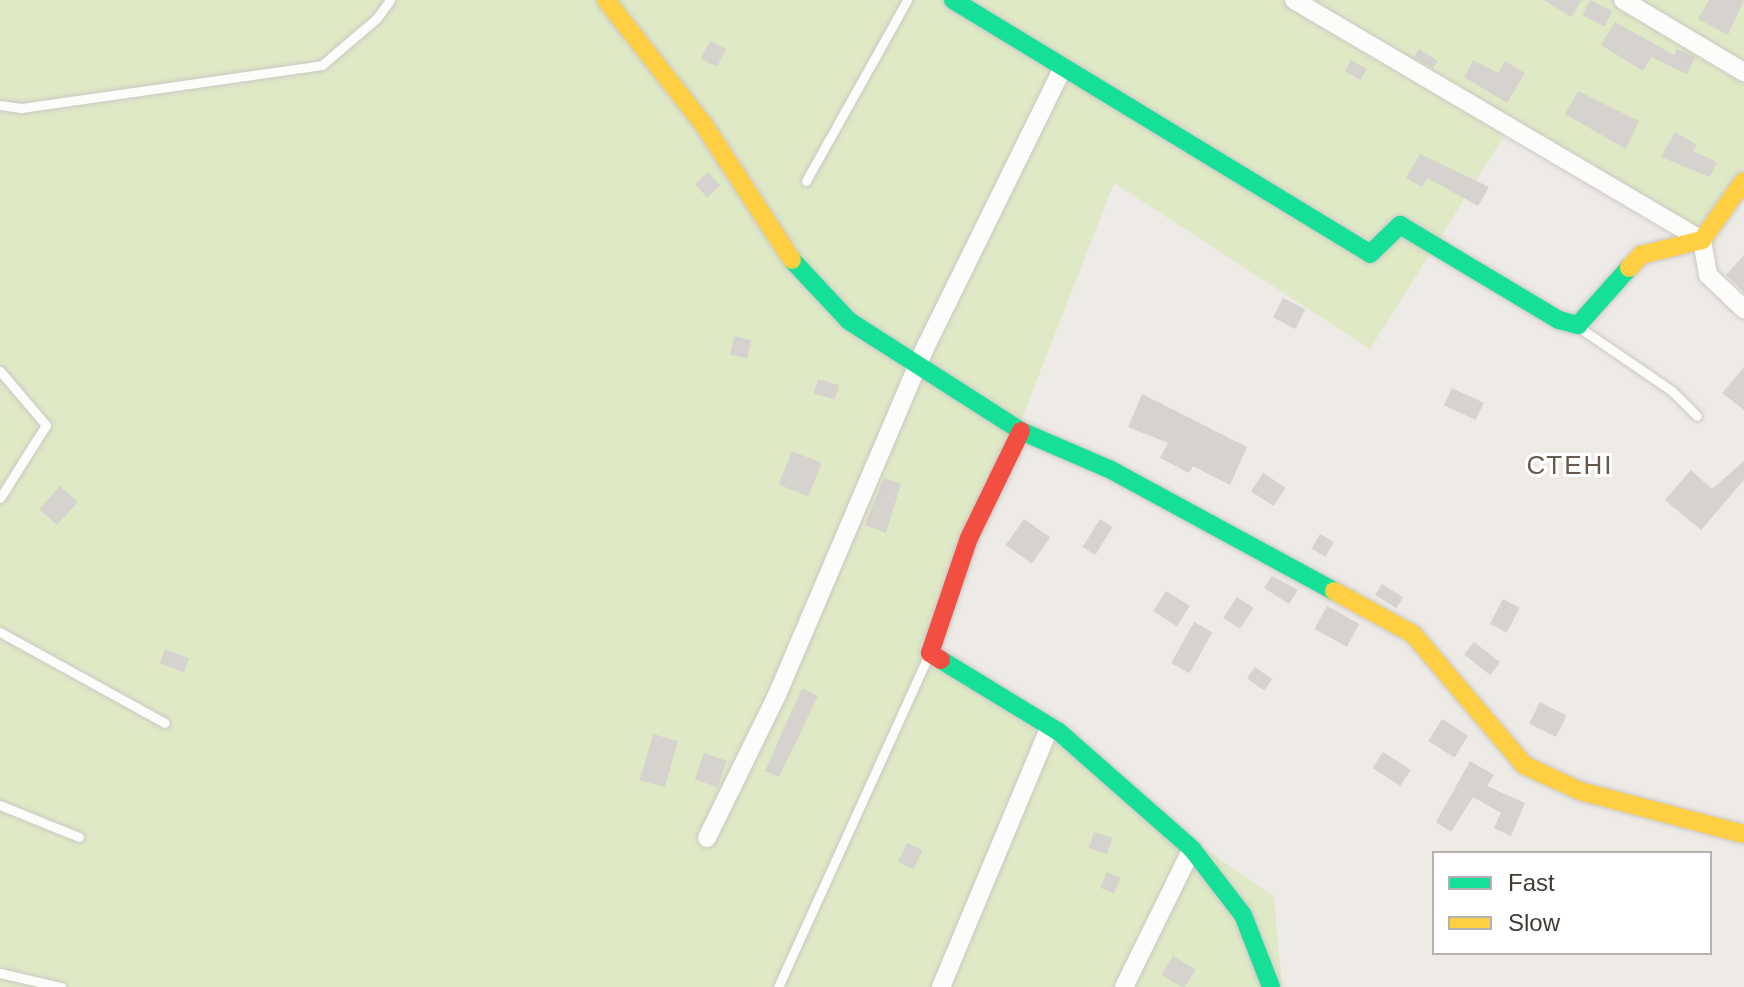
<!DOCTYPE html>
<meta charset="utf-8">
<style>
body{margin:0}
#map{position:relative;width:1744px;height:987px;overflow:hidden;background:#eeebe6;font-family:Helvetica,sans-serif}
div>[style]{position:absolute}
.green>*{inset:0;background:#dfe9c6}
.building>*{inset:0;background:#d6d2cd;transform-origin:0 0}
.roads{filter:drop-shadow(0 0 2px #cbc7c2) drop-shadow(0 0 2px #cbc7c2)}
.lane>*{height:9px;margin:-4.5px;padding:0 4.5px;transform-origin:4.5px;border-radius:4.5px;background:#fcfcfb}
.street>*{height:18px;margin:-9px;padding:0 9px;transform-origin:9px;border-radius:9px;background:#fcfcfb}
.fast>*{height:18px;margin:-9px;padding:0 9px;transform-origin:9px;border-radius:9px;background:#16e098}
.slow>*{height:18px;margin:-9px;padding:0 9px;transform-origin:9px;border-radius:9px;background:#ffcf43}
.jam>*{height:18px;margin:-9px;padding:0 9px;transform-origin:9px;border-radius:9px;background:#f24e42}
span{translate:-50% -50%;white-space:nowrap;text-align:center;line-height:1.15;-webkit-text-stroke:6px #fff;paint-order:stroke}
.quarter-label{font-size:26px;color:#66584b;letter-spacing:2px}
.legend{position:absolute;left:1432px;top:851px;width:280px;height:104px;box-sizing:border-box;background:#fff;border:2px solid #b4b1ae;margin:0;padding:10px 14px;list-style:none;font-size:24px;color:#433b34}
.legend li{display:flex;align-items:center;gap:16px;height:40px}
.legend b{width:40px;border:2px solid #b4b1ae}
</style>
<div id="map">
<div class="green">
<i style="clip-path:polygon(0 0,1744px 0,1744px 167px,1708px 244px,1514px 120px,1370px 349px,1114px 183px,932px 648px,942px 665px,1274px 897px,1282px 987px,0 987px)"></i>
</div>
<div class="building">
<i style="clip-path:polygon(1544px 0,1582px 0,1571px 17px)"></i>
<i style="left:1590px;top:0;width:25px;height:17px;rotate:27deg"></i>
<i style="clip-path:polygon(1709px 0,1744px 0,1728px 35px,1698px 19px)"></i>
<i style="clip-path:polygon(1615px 22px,1674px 55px,1677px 49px,1695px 57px,1687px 74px,1651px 57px,1643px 71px,1601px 45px)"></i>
<i style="left:710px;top:41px;width:18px;height:20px;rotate:27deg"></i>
<i style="left:1419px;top:49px;width:22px;height:9px;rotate:32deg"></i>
<i style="left:1351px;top:60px;width:18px;height:13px;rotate:29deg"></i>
<i style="clip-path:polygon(1473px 60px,1498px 73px,1505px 61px,1525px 73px,1507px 103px,1464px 77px)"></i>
<i style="clip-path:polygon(1578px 91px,1639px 121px,1626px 149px,1565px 114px)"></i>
<i style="clip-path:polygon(1675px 132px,1697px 145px,1693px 151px,1717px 162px,1710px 177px,1661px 157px)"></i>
<i style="clip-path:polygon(1420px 154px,1489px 187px,1478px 206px,1427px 178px,1422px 187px,1406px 178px)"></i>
<i style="left:708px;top:172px;width:18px;height:18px;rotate:47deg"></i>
<i style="clip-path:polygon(1744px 255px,1744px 292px,1726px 275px)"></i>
<i style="left:1283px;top:298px;width:25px;height:22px;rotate:27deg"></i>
<i style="left:734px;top:336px;width:18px;height:19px;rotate:13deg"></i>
<i style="clip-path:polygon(1744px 367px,1744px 410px,1722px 393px)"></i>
<i style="left:818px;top:379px;width:22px;height:15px;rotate:16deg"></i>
<i style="left:1452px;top:388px;width:35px;height:19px;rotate:25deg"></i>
<i style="clip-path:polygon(1142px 394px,1247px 447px,1230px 485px,1193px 466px,1189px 473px,1160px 458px,1168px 443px,1128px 427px)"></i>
<i style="left:792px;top:451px;width:32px;height:36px;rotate:22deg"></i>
<i style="clip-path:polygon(1744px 461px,1744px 480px,1701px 530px,1665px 500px,1691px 470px,1712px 489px)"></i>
<i style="left:1263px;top:473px;width:27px;height:22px;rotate:33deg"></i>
<i style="clip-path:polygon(884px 478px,901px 484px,886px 533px,865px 525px)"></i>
<i style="left:60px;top:486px;width:24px;height:31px;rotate:42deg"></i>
<i style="left:1024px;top:519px;width:32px;height:32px;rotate:35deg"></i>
<i style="left:1100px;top:519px;width:15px;height:33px;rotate:32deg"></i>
<i style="left:1320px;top:534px;width:16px;height:17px;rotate:30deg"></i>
<i style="clip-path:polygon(1272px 576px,1298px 590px,1289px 604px,1264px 588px)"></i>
<i style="left:1382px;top:584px;width:25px;height:13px;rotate:32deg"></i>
<i style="left:1166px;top:591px;width:28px;height:24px;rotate:32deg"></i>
<i style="left:1237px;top:597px;width:20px;height:25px;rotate:33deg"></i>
<i style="left:1503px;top:599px;width:19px;height:28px;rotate:28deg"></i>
<i style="left:1327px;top:606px;width:37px;height:26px;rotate:29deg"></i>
<i style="left:1194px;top:622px;width:21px;height:47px;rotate:29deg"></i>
<i style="left:1474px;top:642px;width:33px;height:16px;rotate:38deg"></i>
<i style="left:165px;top:649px;width:26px;height:15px;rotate:21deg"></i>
<i style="left:1255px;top:667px;width:21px;height:14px;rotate:35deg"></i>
<i style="clip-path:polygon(802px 688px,818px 696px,779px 777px,765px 771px)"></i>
<i style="left:1540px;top:702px;width:30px;height:24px;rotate:27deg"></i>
<i style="left:1442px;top:719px;width:31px;height:26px;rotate:32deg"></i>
<i style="left:653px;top:734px;width:26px;height:48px;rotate:16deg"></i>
<i style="left:1383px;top:752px;width:33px;height:19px;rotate:33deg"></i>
<i style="left:704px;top:753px;width:24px;height:28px;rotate:19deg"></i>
<i style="clip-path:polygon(1470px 761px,1494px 775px,1487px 786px,1525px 803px,1511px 836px,1494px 828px,1501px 813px,1473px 797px,1451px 832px,1436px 822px)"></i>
<i style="left:1094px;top:832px;width:19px;height:17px;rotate:18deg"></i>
<i style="left:907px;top:843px;width:17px;height:21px;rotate:25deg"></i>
<i style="left:1107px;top:872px;width:15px;height:17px;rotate:23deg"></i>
<i style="left:1173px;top:956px;width:26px;height:22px;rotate:31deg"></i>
</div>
<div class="roads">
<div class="lane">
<i style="left:0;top:105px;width:21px;rotate:8deg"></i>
<i style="left:21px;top:108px;width:304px;rotate:-8.1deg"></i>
<i style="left:322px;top:65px;width:72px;rotate:-40.5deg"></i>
<i style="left:377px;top:18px;width:22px;rotate:-54deg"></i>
<i style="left:806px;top:181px;width:207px;rotate:-60.8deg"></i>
<i style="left:1580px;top:328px;width:112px;rotate:34.4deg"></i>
<i style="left:1672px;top:391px;width:35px;rotate:45deg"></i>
<i style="left:0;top:371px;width:71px;rotate:49.6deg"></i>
<i style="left:46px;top:425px;width:86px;rotate:122.2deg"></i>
<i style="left:0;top:632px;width:188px;rotate:28.9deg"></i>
<i style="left:0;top:805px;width:85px;rotate:22.1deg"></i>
<i style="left:0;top:973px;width:63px;rotate:12.9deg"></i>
<i style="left:778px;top:987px;width:363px;rotate:-65.6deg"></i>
</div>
<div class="street">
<i style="left:1294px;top:0;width:473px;rotate:30.5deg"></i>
<i style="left:1702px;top:240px;width:36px;rotate:80deg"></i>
<i style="left:1708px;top:275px;width:50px;rotate:43.4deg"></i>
<i style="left:1623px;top:0;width:141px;rotate:30.8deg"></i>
<i style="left:707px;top:838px;width:159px;rotate:-63.9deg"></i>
<i style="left:777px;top:695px;width:382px;rotate:-66.9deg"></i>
<i style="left:927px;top:344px;width:308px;rotate:-63.8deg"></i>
<i style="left:941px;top:987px;width:282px;rotate:-67.3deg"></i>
<i style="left:1124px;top:987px;width:154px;rotate:-63.8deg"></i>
</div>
<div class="fast">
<i style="left:953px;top:0;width:488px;rotate:31.3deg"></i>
<i style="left:1370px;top:254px;width:42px;rotate:-44deg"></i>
<i style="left:1400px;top:225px;width:185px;rotate:30.9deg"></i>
<i style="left:1559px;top:320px;width:20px;rotate:15deg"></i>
<i style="left:1578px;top:325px;width:76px;rotate:-48.2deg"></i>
<i style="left:792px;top:260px;width:83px;rotate:46.9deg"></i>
<i style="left:849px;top:321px;width:204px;rotate:32.6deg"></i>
<i style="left:1021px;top:431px;width:98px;rotate:23.4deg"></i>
<i style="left:1111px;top:470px;width:254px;rotate:28.5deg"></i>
<i style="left:941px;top:660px;width:138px;rotate:31.4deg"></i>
<i style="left:1059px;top:732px;width:177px;rotate:41.3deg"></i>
<i style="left:1192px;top:849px;width:83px;rotate:52.3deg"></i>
<i style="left:1243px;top:915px;width:77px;rotate:68.7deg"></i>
</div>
<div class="slow">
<i style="left:606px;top:0;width:159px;rotate:51.9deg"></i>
<i style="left:704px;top:125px;width:161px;rotate:56.9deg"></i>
<i style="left:1629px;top:268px;width:18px;rotate:-47deg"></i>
<i style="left:1641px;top:255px;width:63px;rotate:-13.8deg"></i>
<i style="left:1702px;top:240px;width:72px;rotate:-54.6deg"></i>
<i style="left:1334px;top:591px;width:90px;rotate:28.6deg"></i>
<i style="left:1413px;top:634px;width:172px;rotate:49.7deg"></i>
<i style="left:1524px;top:765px;width:62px;rotate:24.9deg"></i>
<i style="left:1580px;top:791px;width:170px;rotate:14.7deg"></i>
</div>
<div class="jam">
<i style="left:941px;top:660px;width:13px;rotate:-148deg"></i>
<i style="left:930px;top:653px;width:121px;rotate:-71.3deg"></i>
<i style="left:969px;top:538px;width:119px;rotate:-64.1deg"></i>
</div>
</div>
<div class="quarter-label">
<span style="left:1570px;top:466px">СТЕНІ</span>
</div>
<ul class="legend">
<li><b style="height:10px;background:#16e098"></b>Fast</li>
<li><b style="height:10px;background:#ffcf43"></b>Slow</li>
</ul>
</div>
